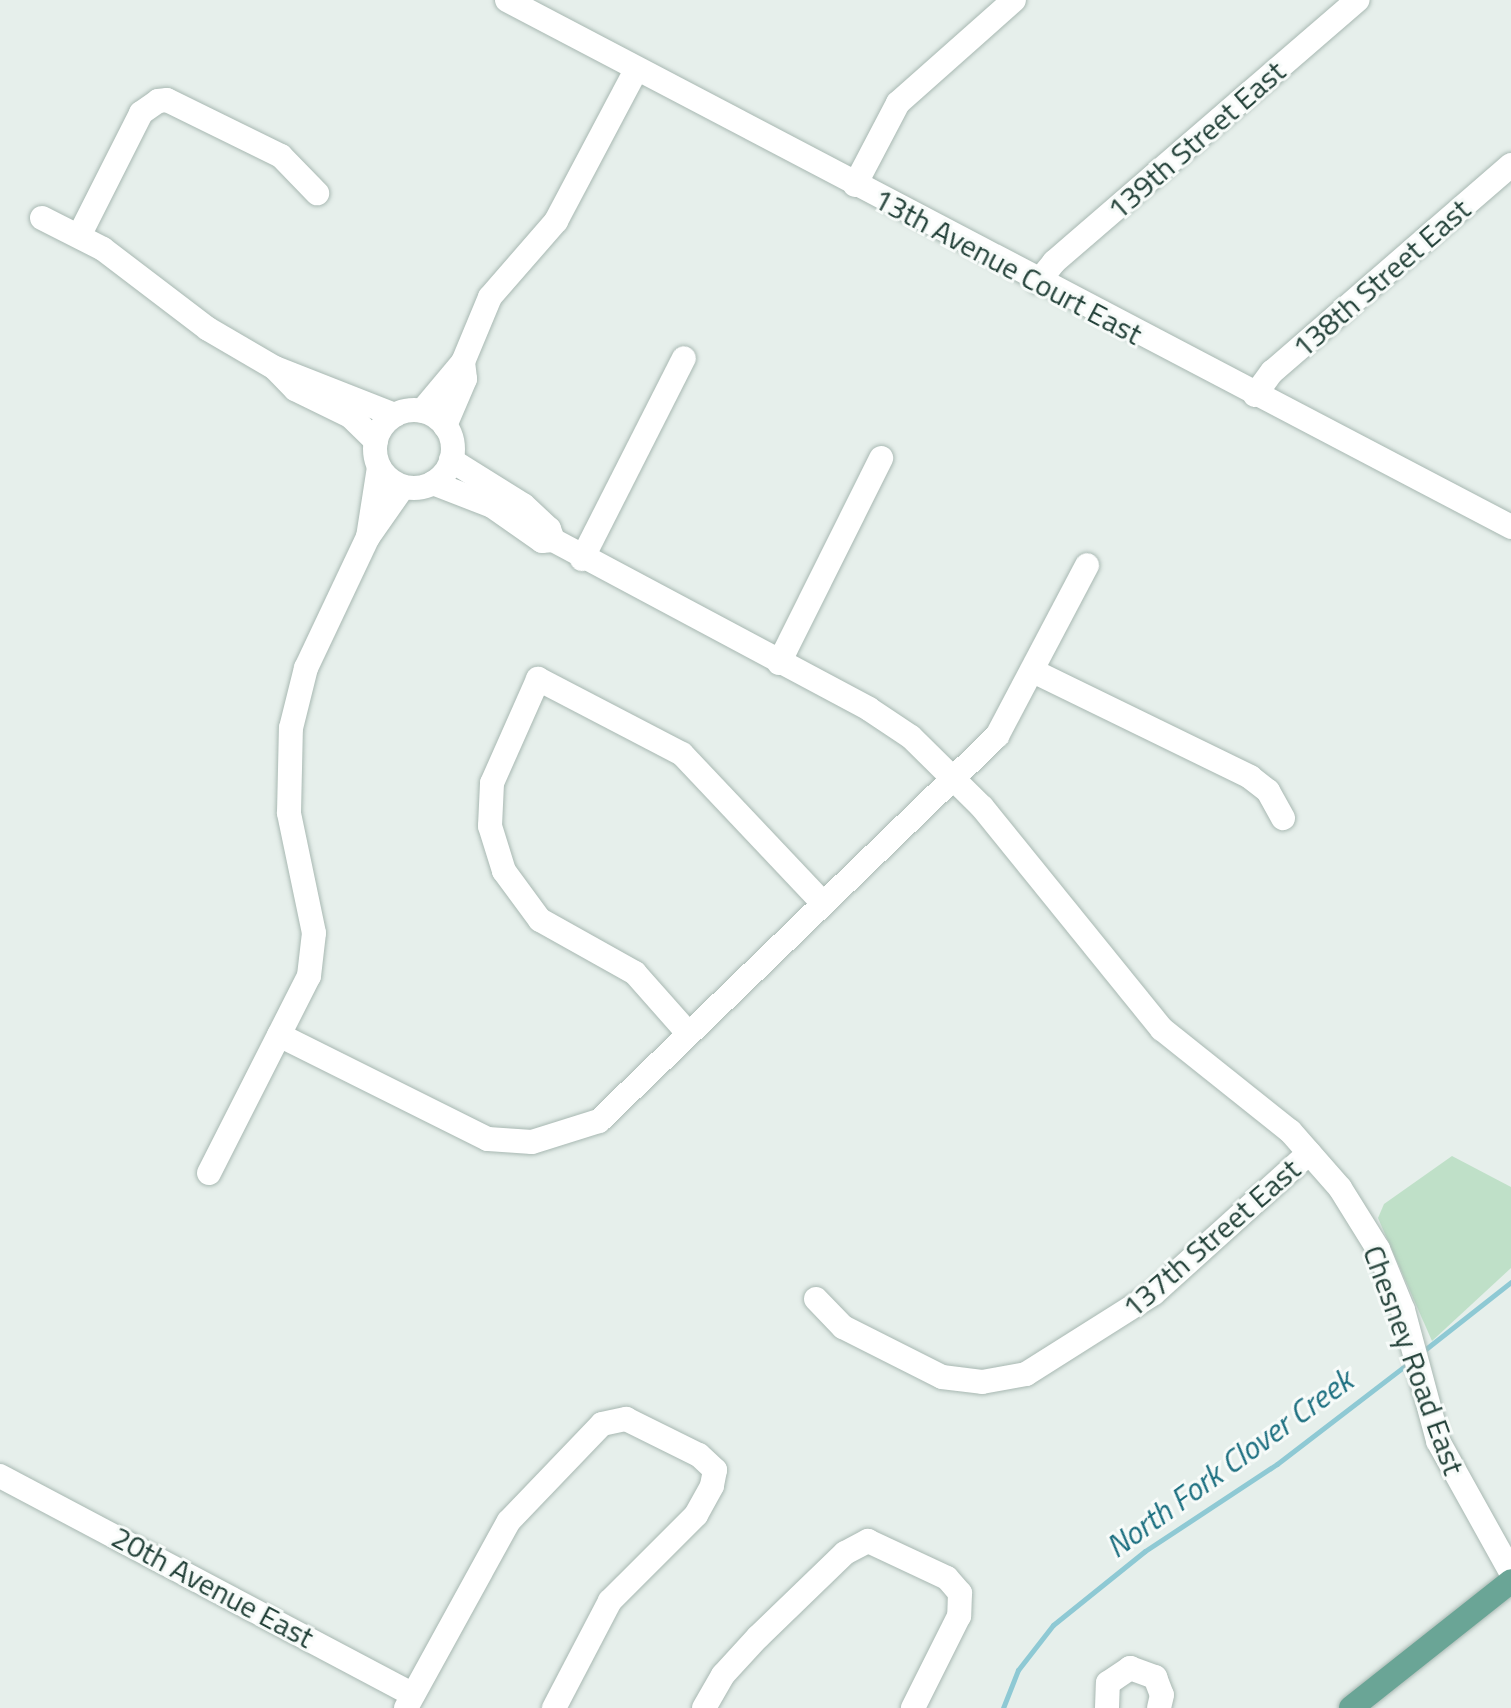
<!DOCTYPE html>
<style>
body{margin:0}
#map{position:relative;width:1511px;height:1708px;overflow:hidden;background:#e6efeb;font-family:"Titillium Web",sans-serif}
div>[style]{position:absolute}
.green>*{inset:0;background:#bfe0c8}
.stream>*{height:5px;margin:-2.5px;padding:0 2.5px;transform-origin:2.5px;border-radius:2.5px;background:#8ec9d4}
.roads{filter:drop-shadow(0 0 2px #a8b8b2) drop-shadow(0 0 2px #a8b8b2)}
.minor>*{height:24px;margin:-12px;padding:0 12px;transform-origin:12px;border-radius:12px;background:#fff}
.minor>.ring{margin:-12px;padding:0;box-sizing:content-box;background:none;border:24px solid #fff;border-radius:50%}
.major>*{height:24px;margin:-12px;padding:0 12px;transform-origin:12px;border-radius:12px;background:#6aa596}
span{translate:-50% -50%;white-space:nowrap;text-align:center;line-height:1.15;-webkit-text-stroke:6px #f7fbf9;paint-order:stroke}
.street-label{font-size:30px;color:#24423a}
.water-label{font-size:32px;color:#1c6f80;font-style:italic}
</style>
<div id="map">
<div class="green">
<i style="clip-path:polygon(1452px 1156px,1511px 1187px,1511px 1268px,1432px 1341px,1378px 1218px,1384px 1204px)"></i>
</div>
<div class="stream">
<i style="left:1422px;top:1352px;width:113px;rotate:-38.2deg"></i>
<i style="left:1003px;top:1708px;width:41px;rotate:-68.5deg"></i>
<i style="left:1018px;top:1670px;width:57px;rotate:-52.1deg"></i>
<i style="left:1053px;top:1625px;width:118px;rotate:-38.8deg"></i>
<i style="left:1145px;top:1551px;width:158px;rotate:-33.4deg"></i>
<i style="left:1277px;top:1464px;width:169px;rotate:-37.5deg"></i>
</div>
<div class="roads">
<div class="minor">
<i style="left:507px;top:0;width:1134px;rotate:27.69deg"></i>
<i style="left:855px;top:185px;width:93px;rotate:-62.3deg"></i>
<i style="left:898px;top:103px;width:155px;rotate:-41.6deg"></i>
<i style="left:42px;top:218px;width:68px;rotate:26.9deg"></i>
<i style="left:103px;top:249px;width:132px;rotate:37.3deg"></i>
<i style="left:208px;top:329px;width:78px;rotate:30.2deg"></i>
<i style="left:79px;top:236px;width:138px;rotate:-63.2deg"></i>
<i style="left:141px;top:113px;width:21px;rotate:-35deg"></i>
<i style="left:158px;top:101px;width:9px;rotate:-6deg"></i>
<i style="left:167px;top:100px;width:127px;rotate:26.2deg"></i>
<i style="left:281px;top:156px;width:52px;rotate:45.8deg"></i>
<i style="left:1038px;top:282px;width:26px;rotate:-51deg"></i>
<i style="left:1054px;top:262px;width:401px;rotate:-40.8deg"></i>
<i style="left:463px;top:362px;width:70px;rotate:-67.4deg"></i>
<i style="left:490px;top:297px;width:101px;rotate:-49deg"></i>
<i style="left:556px;top:221px;width:169px;rotate:-62.1deg"></i>
<i style="left:1255px;top:395px;width:29px;rotate:-54deg"></i>
<i style="left:1272px;top:372px;width:316px;rotate:-40.9deg"></i>
<i class="ring" style="left:375px;top:410px;width:54px;height:54px"></i>
<i style="left:422px;top:411px;width:64px;rotate:-50.1deg"></i>
<i style="left:463px;top:362px;width:17px;rotate:83deg"></i>
<i style="left:465px;top:379px;width:51px;rotate:113.1deg"></i>
<i style="left:376px;top:441px;width:36px;rotate:-136deg"></i>
<i style="left:350px;top:416px;width:61px;rotate:-153.9deg"></i>
<i style="left:295px;top:389px;width:29px;rotate:-134deg"></i>
<i style="left:275px;top:368px;width:129px;rotate:21.4deg"></i>
<i style="left:379px;top:467px;width:71px;rotate:98.9deg"></i>
<i style="left:368px;top:537px;width:61px;rotate:-55deg"></i>
<i style="left:433px;top:483px;width:63px;rotate:21.3deg"></i>
<i style="left:492px;top:506px;width:61px;rotate:35deg"></i>
<i style="left:542px;top:541px;width:11px;rotate:-5deg"></i>
<i style="left:553px;top:540px;width:12px;rotate:-110deg"></i>
<i style="left:549px;top:529px;width:35px;rotate:-137deg"></i>
<i style="left:523px;top:505px;width:85px;rotate:-148deg"></i>
<i style="left:553px;top:540px;width:358px;rotate:28.1deg"></i>
<i style="left:869px;top:709px;width:50px;rotate:33.7deg"></i>
<i style="left:911px;top:737px;width:100px;rotate:44.6deg"></i>
<i style="left:982px;top:807px;width:286px;rotate:51deg"></i>
<i style="left:1162px;top:1029px;width:164px;rotate:38.6deg"></i>
<i style="left:1290px;top:1131px;width:76px;rotate:48.7deg"></i>
<i style="left:1340px;top:1188px;width:72px;rotate:58.1deg"></i>
<i style="left:1378px;top:1249px;width:66px;rotate:67.7deg"></i>
<i style="left:1403px;top:1310px;width:136px;rotate:75deg"></i>
<i style="left:1438px;top:1441px;width:150px;rotate:60.9deg"></i>
<i style="left:582px;top:559px;width:225px;rotate:-63.1deg"></i>
<i style="left:779px;top:663px;width:229px;rotate:-63.5deg"></i>
<i style="left:1033px;top:671px;width:242px;rotate:26deg"></i>
<i style="left:1250px;top:777px;width:23px;rotate:38deg"></i>
<i style="left:1268px;top:791px;width:31px;rotate:61deg"></i>
<i style="left:688px;top:1033px;width:80px;rotate:-131.5deg"></i>
<i style="left:635px;top:973px;width:109px;rotate:-150.8deg"></i>
<i style="left:540px;top:920px;width:61px;rotate:-126.3deg"></i>
<i style="left:504px;top:871px;width:47px;rotate:-107.3deg"></i>
<i style="left:490px;top:826px;width:43px;rotate:-87.3deg"></i>
<i style="left:492px;top:783px;width:114px;rotate:-66.1deg"></i>
<i style="left:538px;top:679px;width:162px;rotate:27.5deg"></i>
<i style="left:682px;top:754px;width:205px;rotate:46.6deg"></i>
<i style="left:279px;top:1035px;width:233px;rotate:26.5deg"></i>
<i style="left:488px;top:1139px;width:44px;rotate:3.9deg"></i>
<i style="left:532px;top:1142px;width:70px;rotate:-17.4deg"></i>
<i style="left:599px;top:1121px;width:554px;rotate:-44.05deg"></i>
<i style="left:997px;top:736px;width:193px;rotate:-62.2deg"></i>
<i style="left:209px;top:1173px;width:221px;rotate:-63.1deg"></i>
<i style="left:309px;top:976px;width:43px;rotate:-83.4deg"></i>
<i style="left:314px;top:933px;width:123px;rotate:-101.8deg"></i>
<i style="left:289px;top:813px;width:85px;rotate:-88.7deg"></i>
<i style="left:291px;top:728px;width:62px;rotate:-76deg"></i>
<i style="left:306px;top:668px;width:145px;rotate:-64.7deg"></i>
<i style="left:816px;top:1299px;width:39px;rotate:46deg"></i>
<i style="left:843px;top:1327px;width:111px;rotate:26.8deg"></i>
<i style="left:942px;top:1377px;width:40px;rotate:7.1deg"></i>
<i style="left:982px;top:1382px;width:45px;rotate:-10.3deg"></i>
<i style="left:1026px;top:1374px;width:151px;rotate:-32.3deg"></i>
<i style="left:1154px;top:1293px;width:209px;rotate:-42.1deg"></i>
<i style="left:0;top:1476px;width:465px;rotate:27.9deg"></i>
<i style="left:406px;top:1708px;width:213px;rotate:-61.2deg"></i>
<i style="left:509px;top:1521px;width:134px;rotate:-46.2deg"></i>
<i style="left:602px;top:1424px;width:25px;rotate:-12deg"></i>
<i style="left:626px;top:1419px;width:81px;rotate:26.3deg"></i>
<i style="left:699px;top:1455px;width:22px;rotate:43deg"></i>
<i style="left:715px;top:1470px;width:16px;rotate:101deg"></i>
<i style="left:712px;top:1486px;width:33px;rotate:119deg"></i>
<i style="left:696px;top:1515px;width:122px;rotate:135deg"></i>
<i style="left:610px;top:1601px;width:121px;rotate:117.6deg"></i>
<i style="left:704px;top:1708px;width:38px;rotate:-60deg"></i>
<i style="left:723px;top:1675px;width:52px;rotate:-47.4deg"></i>
<i style="left:758px;top:1637px;width:121px;rotate:-44deg"></i>
<i style="left:845px;top:1553px;width:26px;rotate:-28deg"></i>
<i style="left:868px;top:1541px;width:87px;rotate:25.1deg"></i>
<i style="left:947px;top:1578px;width:20px;rotate:49deg"></i>
<i style="left:960px;top:1593px;width:23px;rotate:92deg"></i>
<i style="left:959px;top:1616px;width:103px;rotate:116.6deg"></i>
<i style="left:1107px;top:1708px;width:25px;rotate:-88deg"></i>
<i style="left:1108px;top:1683px;width:27px;rotate:-34deg"></i>
<i style="left:1130px;top:1668px;width:27px;rotate:20deg"></i>
<i style="left:1155px;top:1677px;width:19px;rotate:69deg"></i>
<i style="left:1162px;top:1695px;width:13px;rotate:103deg"></i>
</div>
<div class="major">
<i style="left:1351px;top:1708px;width:204px;rotate:-38.4deg"></i>
</div>
</div>
<div class="street-label">
<span style="left:1196px;top:140px;rotate:-41deg">139th Street East</span>
<span style="left:1008px;top:266px;rotate:28deg">13th Avenue Court East</span>
<span style="left:1381px;top:278px;rotate:-41deg">138th Street East</span>
<span style="left:1211px;top:1238px;rotate:-41deg">137th Street East</span>
<span style="left:1414px;top:1360px;rotate:70deg">Chesney Road East</span>
<span style="left:213px;top:1587px;rotate:28deg">20th Avenue East</span>
</div>
<div class="water-label">
<span style="left:1229px;top:1463px;rotate:-36deg">North Fork Clover Creek</span>
</div>
</div>
